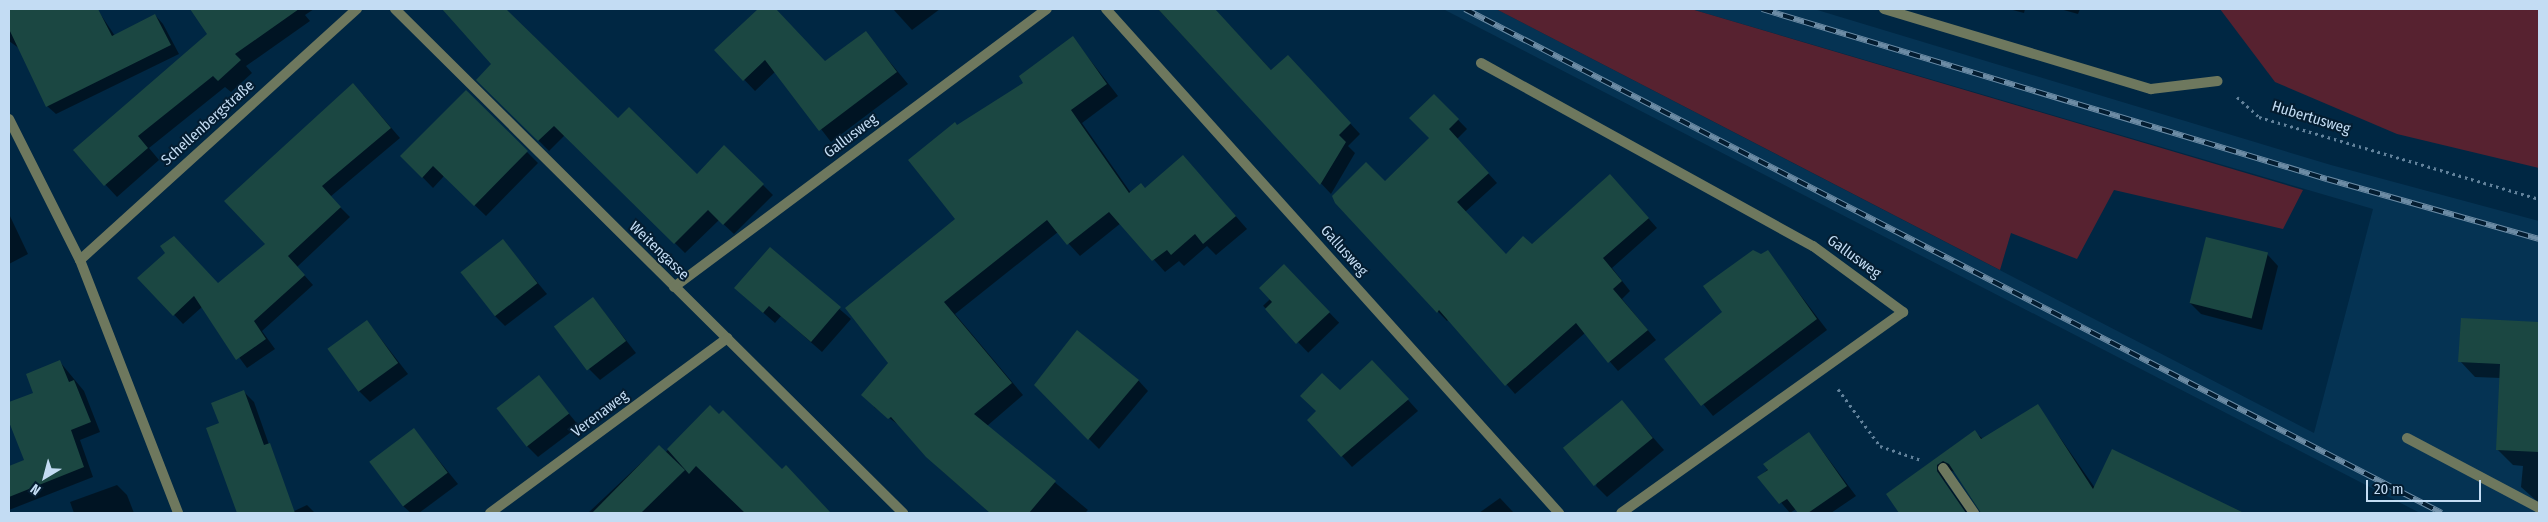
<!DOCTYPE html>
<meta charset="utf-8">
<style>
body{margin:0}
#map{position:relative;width:2548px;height:522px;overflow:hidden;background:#002743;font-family:"Fira Sans Condensed",sans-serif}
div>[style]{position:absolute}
.built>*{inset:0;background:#053353}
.green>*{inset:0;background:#572230}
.shadow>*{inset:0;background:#0007;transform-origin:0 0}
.building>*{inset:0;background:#1b4742;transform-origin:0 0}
.path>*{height:3px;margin-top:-1.5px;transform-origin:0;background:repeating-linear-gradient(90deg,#62829b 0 2.5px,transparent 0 6.5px)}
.lane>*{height:10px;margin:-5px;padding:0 5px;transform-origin:5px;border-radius:5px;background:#6e785e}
.street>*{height:10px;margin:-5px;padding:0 5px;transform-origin:5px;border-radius:5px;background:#6e785e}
.rail>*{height:5.5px;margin-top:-2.75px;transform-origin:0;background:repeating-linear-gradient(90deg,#041d31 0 11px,#6d8ca5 0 22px);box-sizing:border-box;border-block:1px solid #6d8ca5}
span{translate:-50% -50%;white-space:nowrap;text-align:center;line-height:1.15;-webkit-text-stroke:4px #041d31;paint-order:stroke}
.street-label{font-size:15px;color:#c3dcf3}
.frame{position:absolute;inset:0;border:10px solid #c3dcf3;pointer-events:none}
.north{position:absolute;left:20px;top:452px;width:50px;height:50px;-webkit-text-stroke:4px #041d31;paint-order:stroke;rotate:217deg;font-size:14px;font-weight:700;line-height:20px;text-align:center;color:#c3dcf3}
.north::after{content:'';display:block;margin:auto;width:18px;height:22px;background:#c3dcf3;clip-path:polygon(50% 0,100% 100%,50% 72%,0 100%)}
.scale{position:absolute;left:2366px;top:480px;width:115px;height:22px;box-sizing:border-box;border:2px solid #c3dcf3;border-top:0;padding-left:6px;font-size:15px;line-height:18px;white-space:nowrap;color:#c3dcf3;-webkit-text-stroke:4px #041d31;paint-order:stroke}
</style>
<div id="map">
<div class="built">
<i style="clip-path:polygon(1443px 9px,1496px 9px,2314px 433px,2373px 209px,1691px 9px,1814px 9px,2331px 165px,2539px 221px,2539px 513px,2420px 513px)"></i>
</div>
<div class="green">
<i style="clip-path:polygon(1496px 9px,1691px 9px,2303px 190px,2283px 229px,2114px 190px,2077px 259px,2011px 233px,2000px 270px)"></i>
<i style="clip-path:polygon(2220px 9px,2539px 9px,2539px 168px,2397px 134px,2275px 82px)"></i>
</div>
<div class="shadow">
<i style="clip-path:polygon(9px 9px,97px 9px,115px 36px,155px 15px,163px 24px,179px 54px,56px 114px,47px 106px,20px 49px,9px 41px)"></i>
<i style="clip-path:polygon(203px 9px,314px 9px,305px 15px,310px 21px,246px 66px,252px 73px,231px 92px,225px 87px,149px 148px,159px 160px,117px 197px,74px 151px,209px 35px,196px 15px)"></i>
<i style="clip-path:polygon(444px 9px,501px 9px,618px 119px,697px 176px,725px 147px,773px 195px,734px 234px,719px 220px,685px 253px,565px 135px,549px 151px,478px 80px,493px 64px)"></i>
<i style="clip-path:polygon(760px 9px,775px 9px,825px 63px,865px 32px,908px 84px,831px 142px,776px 71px,755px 91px,716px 50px)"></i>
<i style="clip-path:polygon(893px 9px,940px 9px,912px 30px)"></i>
<i style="clip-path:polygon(1158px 9px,1214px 9px,1272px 71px,1298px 67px,1360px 134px,1348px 146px,1355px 153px,1331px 194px)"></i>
<i style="clip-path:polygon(2009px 9px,2025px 9px,2024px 13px)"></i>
<i style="clip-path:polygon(2060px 9px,2080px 9px,2078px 14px)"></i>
<i style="clip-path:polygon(1073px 38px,1118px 96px,1082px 123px,1131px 193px,1145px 189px,1183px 156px,1247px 229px,1216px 255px,1207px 246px,1184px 266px,1179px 261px,1165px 272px,1121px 223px,1080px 256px,1058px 232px,955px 314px,1023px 395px,987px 426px,1088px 510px,1085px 513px,991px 513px,940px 469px,903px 428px,874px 407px,890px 363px,957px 219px,957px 126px,1025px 83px)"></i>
<i style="clip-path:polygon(466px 91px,538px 163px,486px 216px,444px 176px,433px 188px,402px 156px)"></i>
<i style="clip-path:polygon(363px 95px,400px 138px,330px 197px,350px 217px,297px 267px,313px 285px,262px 331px,275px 349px,247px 368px,202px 307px,183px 324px,139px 278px,218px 284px,267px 244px)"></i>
<i style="clip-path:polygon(1434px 95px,1467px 129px,1457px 139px,1497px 183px,1465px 212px,1506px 256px,1532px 246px,1619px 185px,1657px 228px,1612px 268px,1630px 291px,1622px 299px,1656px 340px,1618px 371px,1585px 333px,1515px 394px,1449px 319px,1447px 321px,1400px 273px,1385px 182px,1431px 138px)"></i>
<i style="clip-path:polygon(9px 214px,28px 254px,9px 264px)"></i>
<i style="clip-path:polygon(503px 241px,547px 294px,505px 326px,494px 315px)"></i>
<i style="clip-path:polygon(770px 249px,851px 319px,822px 352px,781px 316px,775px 323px,747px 298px)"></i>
<i style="clip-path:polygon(1767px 251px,1827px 330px,1713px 416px,1666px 359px,1723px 313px)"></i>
<i style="clip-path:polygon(2267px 254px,2278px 266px,2262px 330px,2201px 314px,2190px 303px)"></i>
<i style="left:1294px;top:276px;width:65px;height:43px;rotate:46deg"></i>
<i style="clip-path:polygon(593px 298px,636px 353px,600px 380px,589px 369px)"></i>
<i style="clip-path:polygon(2462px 320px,2539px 323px,2539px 503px,2521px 487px,2523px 466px,2513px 465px,2497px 449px,2501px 378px,2475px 377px,2460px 361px)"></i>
<i style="clip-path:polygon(367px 321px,408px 374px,370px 402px,359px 391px)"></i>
<i style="clip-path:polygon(60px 362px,84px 391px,100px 432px,80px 440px,93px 477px,9px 510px,9px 468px,25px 461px,9px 419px,9px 404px,35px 393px)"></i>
<i style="clip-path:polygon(1383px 372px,1418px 411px,1352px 467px,1342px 456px,1340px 391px)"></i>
<i style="clip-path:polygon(539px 377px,579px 426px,538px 457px,527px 446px)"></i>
<i style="clip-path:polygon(1138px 380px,1148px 391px,1099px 449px,1035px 385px)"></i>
<i style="clip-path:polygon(244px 392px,254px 402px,280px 476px,221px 424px)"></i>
<i style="clip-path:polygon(1622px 402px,1664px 450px,1607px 497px,1596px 486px)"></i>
<i style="clip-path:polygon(2038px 406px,2095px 488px,2113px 451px,2236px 513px,2081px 513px,2083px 509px,2077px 513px,1981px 513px,1955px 472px,1948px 470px,1945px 481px,1968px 513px,1901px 513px,1888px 494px,1975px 432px,1984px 440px)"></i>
<i style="clip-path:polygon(710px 407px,782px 471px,796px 477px,830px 513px,588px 513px,659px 446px,665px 453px)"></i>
<i style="clip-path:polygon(414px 430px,458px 484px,419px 513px,411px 513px,403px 506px)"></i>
<i style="clip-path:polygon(1809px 433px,1856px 496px,1831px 513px,1799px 513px,1796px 509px,1790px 513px,1759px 477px)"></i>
<i style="clip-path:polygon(117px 485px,127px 495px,134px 513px,74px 513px,70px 502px)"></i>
<i style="clip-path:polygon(1500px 498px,1514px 513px,1479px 513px)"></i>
<i style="clip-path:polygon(307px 505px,315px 513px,290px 513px)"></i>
</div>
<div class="building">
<i style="clip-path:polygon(9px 9px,98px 9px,112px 36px,155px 14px,171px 45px,46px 107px,9px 29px)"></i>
<i style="clip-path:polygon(190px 9px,299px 9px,235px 54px,241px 60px,218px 81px,213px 76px,138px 136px,148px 148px,104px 186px,73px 150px,207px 34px)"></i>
<i style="clip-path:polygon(442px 9px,506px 9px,618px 118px,629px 107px,697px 174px,724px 145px,764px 184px,723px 225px,708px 210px,674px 244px,554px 126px,538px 141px,476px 80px,491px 64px)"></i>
<i style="clip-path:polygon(758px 9px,776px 9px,825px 61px,866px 31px,897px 72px,819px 131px,765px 60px,743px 81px,714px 50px)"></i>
<i style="clip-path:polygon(1158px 9px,1215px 9px,1271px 70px,1288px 55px,1351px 123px,1339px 135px,1346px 142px,1320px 185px)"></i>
<i style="clip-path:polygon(1073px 36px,1107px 84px,1071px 110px,1129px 193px,1141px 183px,1145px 188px,1183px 155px,1236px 216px,1203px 244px,1195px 234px,1171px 255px,1167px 250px,1152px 261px,1109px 212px,1067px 245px,1047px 220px,944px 302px,1012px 383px,974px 414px,1056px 481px,1029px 513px,990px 513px,926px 457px,891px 417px,888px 419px,861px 395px,888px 363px,845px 308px,955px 219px,908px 160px,955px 122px,957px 125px,1023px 83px,1019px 76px)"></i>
<i style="clip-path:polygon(353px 83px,391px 128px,322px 186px,341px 207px,288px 256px,305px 275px,254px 321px,266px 339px,236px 360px,194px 296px,173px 316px,137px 278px,165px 253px,160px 246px,174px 236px,218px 283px,265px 244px,224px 201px)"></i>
<i style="clip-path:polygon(466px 90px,528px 151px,474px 206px,433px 166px,422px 178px,400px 156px)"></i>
<i style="clip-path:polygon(1434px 94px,1459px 119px,1449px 129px,1489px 173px,1457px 202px,1506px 254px,1523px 236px,1532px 244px,1610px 174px,1649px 218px,1603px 258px,1622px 281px,1613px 289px,1648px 330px,1608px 363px,1576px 323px,1505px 386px,1439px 310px,1437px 313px,1335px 203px,1332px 196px,1366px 162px,1385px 181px,1429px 138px,1409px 118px)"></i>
<i style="left:2206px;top:237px;width:64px;height:68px;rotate:14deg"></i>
<i style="left:503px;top:239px;width:56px;height:54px;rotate:52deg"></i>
<i style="clip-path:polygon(770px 247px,841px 307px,811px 342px,769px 306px,763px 313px,734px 288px)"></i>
<i style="clip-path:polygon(1753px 250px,1761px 254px,1768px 250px,1817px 319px,1701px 406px,1664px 359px,1722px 312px,1703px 286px)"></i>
<i style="clip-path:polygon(1284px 264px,1330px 312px,1296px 344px,1265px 309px,1272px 302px,1259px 288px)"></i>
<i style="left:593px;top:297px;width:55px;height:49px;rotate:53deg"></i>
<i style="clip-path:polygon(2461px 318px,2539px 322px,2539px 452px,2496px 450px,2500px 364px,2458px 362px)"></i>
<i style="left:367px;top:320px;width:53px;height:49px;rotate:54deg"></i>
<i style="clip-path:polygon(1077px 330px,1139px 380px,1088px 440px,1034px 385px)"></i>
<i style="clip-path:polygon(60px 360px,69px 382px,74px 380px,91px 422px,71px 430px,84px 467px,9px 497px,9px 466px,24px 460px,9px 422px,9px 402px,33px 393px,26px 374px)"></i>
<i style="clip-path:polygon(1372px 360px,1409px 399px,1341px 457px,1307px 420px,1316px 411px,1300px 396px,1322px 373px,1340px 390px)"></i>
<i style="left:539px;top:375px;width:49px;height:54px;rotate:52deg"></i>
<i style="clip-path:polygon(244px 390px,264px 445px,270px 443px,295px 513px,237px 513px,206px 428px,219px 423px,211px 403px)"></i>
<i style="left:1622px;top:400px;width:49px;height:76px;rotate:51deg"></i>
<i style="clip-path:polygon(2038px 404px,2093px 489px,2112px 449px,2244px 513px,1981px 513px,1949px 464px,1943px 461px,1937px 465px,1937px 471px,1966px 513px,1899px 513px,1886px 494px,1975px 430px,1981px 439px)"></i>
<i style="clip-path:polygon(710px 405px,719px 414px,723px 410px,782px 469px,786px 465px,831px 513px,745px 513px,696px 466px,689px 474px,667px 449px)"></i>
<i style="left:414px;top:428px;width:56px;height:56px;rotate:53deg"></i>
<i style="clip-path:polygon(1809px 432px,1847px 486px,1808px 513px,1798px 513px,1787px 499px,1779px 504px,1757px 477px,1768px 470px,1763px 464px)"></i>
<i style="clip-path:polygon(659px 445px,685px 470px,641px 513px,592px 513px)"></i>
</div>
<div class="path">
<i style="left:2237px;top:97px;width:30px;rotate:42deg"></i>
<i style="left:2259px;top:117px;width:292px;rotate:16.3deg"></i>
<i style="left:1838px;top:389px;width:71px;rotate:53.6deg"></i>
<i style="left:1880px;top:446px;width:43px;rotate:18.9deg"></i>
</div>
<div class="lane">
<i style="left:2407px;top:438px;width:149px;rotate:27.9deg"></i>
</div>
<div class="street">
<i style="left:395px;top:9px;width:716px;rotate:44.77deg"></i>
<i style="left:1106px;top:9px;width:678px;rotate:48.05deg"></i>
<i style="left:1884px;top:9px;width:279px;rotate:16.7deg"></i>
<i style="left:2151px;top:89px;width:67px;rotate:-6.8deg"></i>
<i style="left:1481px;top:63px;width:379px;rotate:28.9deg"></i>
<i style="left:1813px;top:246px;width:112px;rotate:36.3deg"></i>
<i style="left:1903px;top:312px;width:346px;rotate:144.5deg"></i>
<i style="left:9px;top:119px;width:158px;rotate:63.3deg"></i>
<i style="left:80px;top:260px;width:271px;rotate:68.8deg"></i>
<i style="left:80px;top:260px;width:374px;rotate:-42.2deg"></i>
<i style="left:674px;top:287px;width:465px;rotate:-36.7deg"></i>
<i style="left:1943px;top:468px;width:55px;rotate:55.4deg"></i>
<i style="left:490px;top:513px;width:295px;rotate:-36.4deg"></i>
</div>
<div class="rail">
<i style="left:1465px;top:9px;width:1099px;rotate:27.29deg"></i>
<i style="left:1762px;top:9px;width:590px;rotate:16.75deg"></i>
<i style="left:2327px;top:179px;width:220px;rotate:15.8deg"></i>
</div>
<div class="street-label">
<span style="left:2311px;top:118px;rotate:17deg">Hubertusweg</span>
<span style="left:208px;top:123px;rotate:-42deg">Schellenbergstraße</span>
<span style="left:851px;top:136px;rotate:-37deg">Gallusweg</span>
<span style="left:659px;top:251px;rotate:44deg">Weitengasse</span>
<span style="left:1344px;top:251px;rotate:48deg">Gallusweg</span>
<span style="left:1854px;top:257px;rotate:36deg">Gallusweg</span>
<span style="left:600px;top:414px;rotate:-37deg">Verenaweg</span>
</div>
<div class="frame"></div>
<div class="north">N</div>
<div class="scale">20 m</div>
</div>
